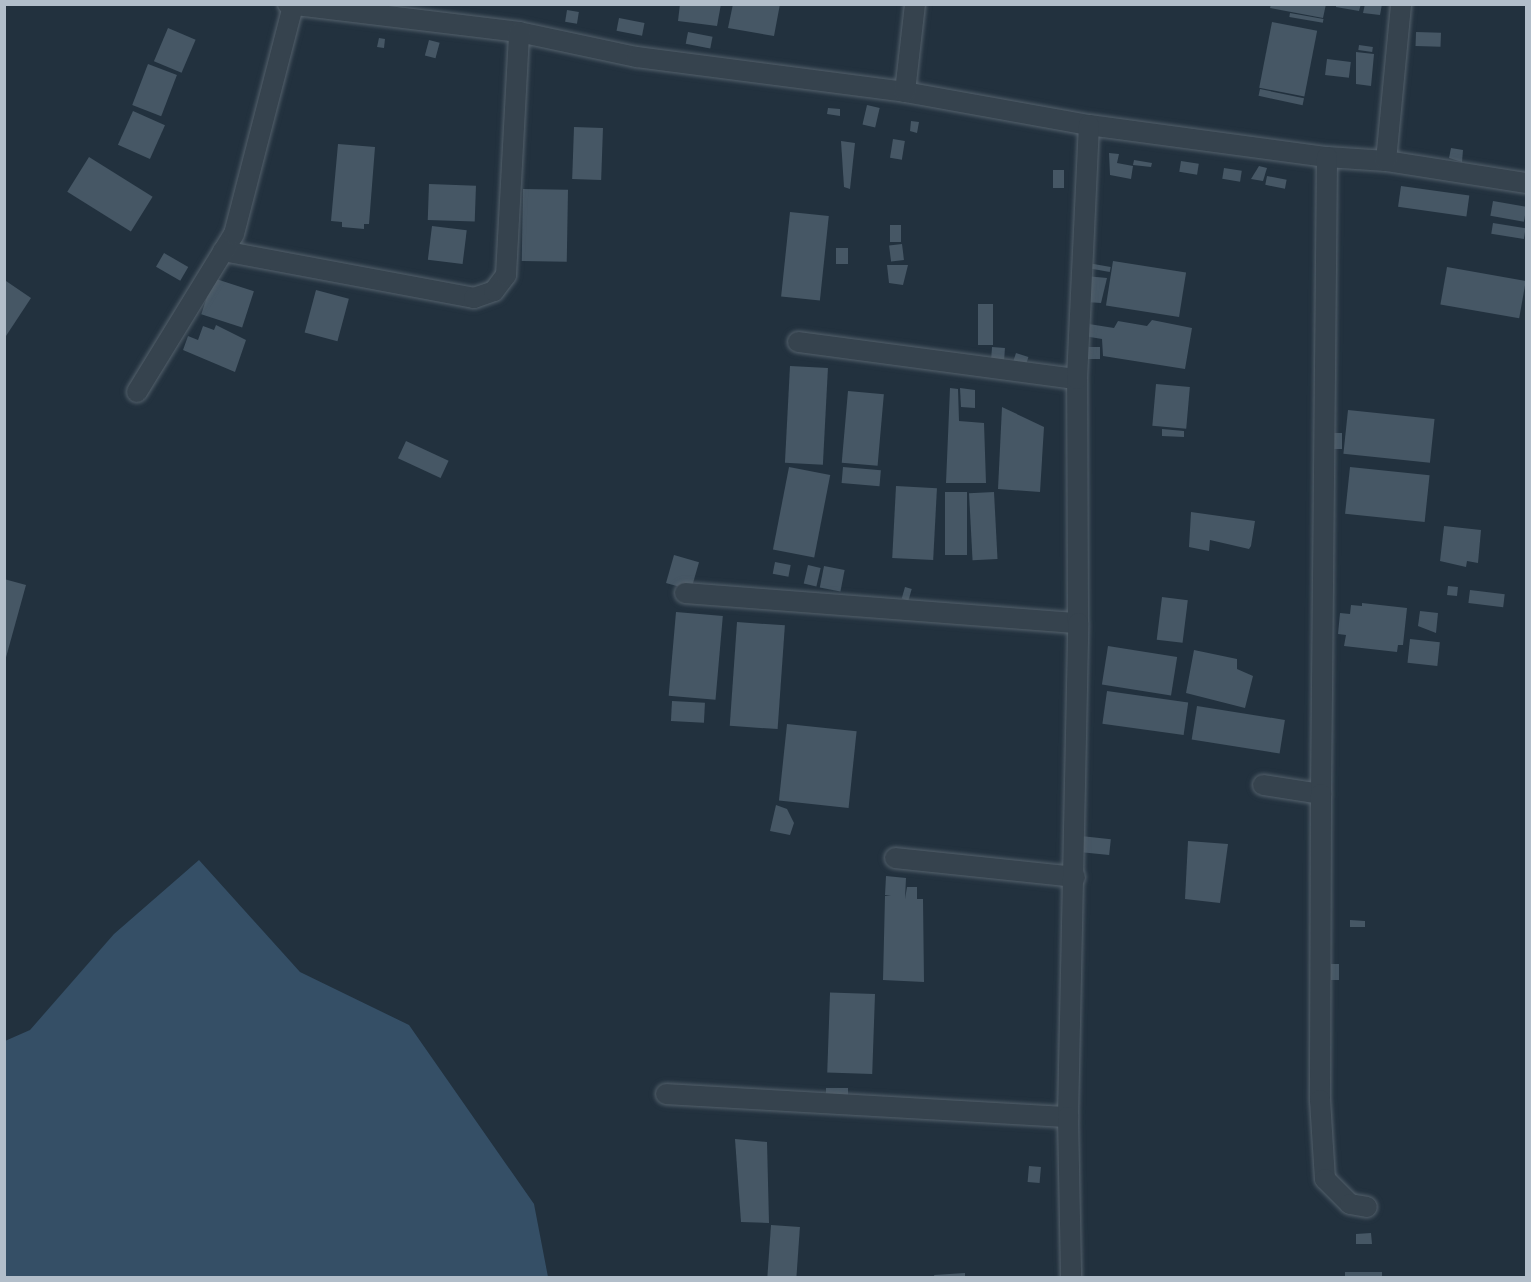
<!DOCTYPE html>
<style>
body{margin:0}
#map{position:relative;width:1531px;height:1282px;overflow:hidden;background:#22313e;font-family:Barlow,sans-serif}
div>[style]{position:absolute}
.water>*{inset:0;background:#354f66}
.building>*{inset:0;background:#465765;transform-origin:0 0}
.roads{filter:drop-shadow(0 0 2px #54616c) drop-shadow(0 0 2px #54616c)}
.minor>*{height:20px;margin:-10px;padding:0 10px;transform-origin:10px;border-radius:10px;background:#36434e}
span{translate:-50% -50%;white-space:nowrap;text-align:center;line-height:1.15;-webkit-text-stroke:6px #1b2833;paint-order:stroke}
.frame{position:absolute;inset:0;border:6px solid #b2beca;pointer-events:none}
</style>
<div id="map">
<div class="water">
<i style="clip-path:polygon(199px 860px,300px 972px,409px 1025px,534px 1204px,548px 1277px,5px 1277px,5px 1041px,30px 1030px,114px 934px)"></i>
</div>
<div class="building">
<i style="clip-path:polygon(680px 4px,721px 4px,717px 26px,678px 21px)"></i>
<i style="clip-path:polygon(733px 4px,780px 4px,774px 36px,728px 28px)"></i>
<i style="clip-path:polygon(1271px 4px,1326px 4px,1323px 18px,1270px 8px)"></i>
<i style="clip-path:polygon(1336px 4px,1361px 4px,1359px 11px,1336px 7px)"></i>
<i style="clip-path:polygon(1365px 4px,1382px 4px,1380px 15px,1363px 13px)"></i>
<i style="left:567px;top:10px;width:12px;height:12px;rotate:9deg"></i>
<i style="left:1290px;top:13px;width:34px;height:4px;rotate:10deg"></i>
<i style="left:619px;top:18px;width:26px;height:13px;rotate:11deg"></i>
<i style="left:1272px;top:22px;width:46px;height:67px;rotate:11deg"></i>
<i style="left:168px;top:28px;width:30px;height:36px;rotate:23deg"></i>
<i style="left:688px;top:32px;width:25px;height:12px;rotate:11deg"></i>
<i style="left:1416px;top:32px;width:25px;height:14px;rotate:2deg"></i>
<i style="clip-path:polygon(379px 38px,385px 39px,384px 48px,377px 47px)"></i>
<i style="left:429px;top:40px;width:11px;height:16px;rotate:15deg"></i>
<i style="left:1359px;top:45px;width:14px;height:5px;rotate:8deg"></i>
<i style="clip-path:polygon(1356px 52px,1374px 54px,1371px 86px,1356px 84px)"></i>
<i style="left:1327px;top:59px;width:24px;height:16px;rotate:7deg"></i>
<i style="left:148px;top:64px;width:31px;height:44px;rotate:21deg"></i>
<i style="left:1260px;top:89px;width:45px;height:7px;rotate:12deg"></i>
<i style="left:867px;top:105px;width:13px;height:20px;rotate:13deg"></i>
<i style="clip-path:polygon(828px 108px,840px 109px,840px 116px,827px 114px)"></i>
<i style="left:133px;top:111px;width:35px;height:37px;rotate:24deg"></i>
<i style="clip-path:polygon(911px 121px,919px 122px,917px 133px,910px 131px)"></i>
<i style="left:574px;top:127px;width:29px;height:52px;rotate:2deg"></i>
<i style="left:893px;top:139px;width:12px;height:19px;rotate:9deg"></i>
<i style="clip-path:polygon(841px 141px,855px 143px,850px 189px,844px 187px)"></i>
<i style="clip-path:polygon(338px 144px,375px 147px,369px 224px,364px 224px,364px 229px,342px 227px,342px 222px,331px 221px)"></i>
<i style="clip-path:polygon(1451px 148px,1463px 150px,1462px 162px,1449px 158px)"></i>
<i style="clip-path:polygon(1109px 153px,1119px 154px,1117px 163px,1133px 166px,1131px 179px,1110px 175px)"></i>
<i style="left:89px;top:157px;width:75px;height:41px;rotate:32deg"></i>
<i style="clip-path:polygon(1134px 160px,1152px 163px,1151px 167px,1133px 165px)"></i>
<i style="left:1181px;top:161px;width:18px;height:11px;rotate:9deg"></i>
<i style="clip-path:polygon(1259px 166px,1267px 168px,1263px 181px,1251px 179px)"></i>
<i style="left:1224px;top:168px;width:18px;height:11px;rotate:9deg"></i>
<i style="left:1053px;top:170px;width:11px;height:18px"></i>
<i style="left:1267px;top:176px;width:20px;height:9px;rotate:11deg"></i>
<i style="left:429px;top:184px;width:47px;height:36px;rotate:2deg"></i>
<i style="left:1401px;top:186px;width:69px;height:21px;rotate:8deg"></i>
<i style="left:523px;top:189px;width:45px;height:72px;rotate:1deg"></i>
<i style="left:1493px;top:201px;width:34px;height:15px;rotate:10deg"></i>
<i style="left:790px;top:212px;width:39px;height:85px;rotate:6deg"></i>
<i style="left:1493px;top:223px;width:33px;height:11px;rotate:9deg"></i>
<i style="left:890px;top:225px;width:11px;height:17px"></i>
<i style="left:432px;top:226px;width:35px;height:34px;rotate:7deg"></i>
<i style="left:902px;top:244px;width:16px;height:13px;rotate:83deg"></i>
<i style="left:836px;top:248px;width:12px;height:16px"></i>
<i style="left:164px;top:253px;width:28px;height:16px;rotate:30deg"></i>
<i style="left:1113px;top:261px;width:74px;height:45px;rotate:9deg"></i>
<i style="left:1088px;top:263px;width:23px;height:5px;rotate:10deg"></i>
<i style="clip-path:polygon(887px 265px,908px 265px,903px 285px,889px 283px)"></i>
<i style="left:1447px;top:267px;width:80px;height:38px;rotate:10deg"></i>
<i style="clip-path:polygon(1086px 276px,1107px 278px,1101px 303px,1086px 302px)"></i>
<i style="left:213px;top:278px;width:43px;height:38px;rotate:18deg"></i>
<i style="clip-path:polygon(6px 281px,31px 298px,4px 339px,4px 283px)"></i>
<i style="left:316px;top:290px;width:34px;height:44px;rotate:15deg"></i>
<i style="left:978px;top:304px;width:15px;height:41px"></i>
<i style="clip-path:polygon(1152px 320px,1192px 328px,1185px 369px,1103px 356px,1102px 339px,1084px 336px,1089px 324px,1114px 328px,1118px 321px,1147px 326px)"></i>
<i style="clip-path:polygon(216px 325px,246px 340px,235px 372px,183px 350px,188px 336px,198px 340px,203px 326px,214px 330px)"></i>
<i style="left:992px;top:347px;width:13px;height:12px;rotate:4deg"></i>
<i style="left:1087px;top:347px;width:13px;height:12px"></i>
<i style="left:1016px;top:353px;width:13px;height:8px;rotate:18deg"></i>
<i style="left:790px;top:366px;width:38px;height:97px;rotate:3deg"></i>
<i style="left:1156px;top:384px;width:34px;height:42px;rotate:5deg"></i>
<i style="clip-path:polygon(950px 388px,958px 389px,959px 421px,984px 423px,986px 483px,946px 483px)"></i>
<i style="clip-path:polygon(960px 388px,975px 390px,975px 408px,961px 407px)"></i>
<i style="left:848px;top:391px;width:36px;height:72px;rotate:5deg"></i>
<i style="clip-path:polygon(1002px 407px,1044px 427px,1040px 492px,998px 489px)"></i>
<i style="left:1348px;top:410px;width:87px;height:44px;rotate:6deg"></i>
<i style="clip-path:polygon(1162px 429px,1184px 431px,1184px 437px,1162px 436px)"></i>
<i style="left:1342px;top:433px;width:16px;height:8px;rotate:90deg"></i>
<i style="left:406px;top:441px;width:47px;height:19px;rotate:25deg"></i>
<i style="left:789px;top:467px;width:42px;height:84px;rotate:11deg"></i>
<i style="left:843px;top:467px;width:38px;height:16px;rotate:5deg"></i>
<i style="left:1350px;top:467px;width:80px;height:47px;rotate:6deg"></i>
<i style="left:896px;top:486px;width:41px;height:72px;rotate:3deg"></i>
<i style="left:967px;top:492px;width:63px;height:22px;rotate:90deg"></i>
<i style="left:994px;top:492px;width:67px;height:25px;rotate:87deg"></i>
<i style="clip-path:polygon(1191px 512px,1255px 521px,1251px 546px,1249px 549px,1210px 540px,1209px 551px,1189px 547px)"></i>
<i style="clip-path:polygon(1444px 526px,1481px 530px,1478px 563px,1467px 561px,1466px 567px,1440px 561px)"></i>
<i style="left:674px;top:555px;width:26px;height:29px;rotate:16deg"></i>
<i style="left:775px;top:562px;width:16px;height:12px;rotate:11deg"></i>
<i style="left:808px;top:565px;width:13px;height:19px;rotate:13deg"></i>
<i style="left:824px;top:566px;width:21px;height:22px;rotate:11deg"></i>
<i style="clip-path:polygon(4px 579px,26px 585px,5px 661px,4px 661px)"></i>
<i style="left:1448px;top:586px;width:10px;height:9px;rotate:6deg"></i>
<i style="left:905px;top:587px;width:7px;height:12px;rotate:16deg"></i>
<i style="left:1470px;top:590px;width:35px;height:13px;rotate:7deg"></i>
<i style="left:1162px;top:597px;width:26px;height:43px;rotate:7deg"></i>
<i style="clip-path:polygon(1362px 603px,1407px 608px,1403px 645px,1398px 645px,1397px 652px,1344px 646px,1346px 635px,1338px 634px,1340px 613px,1350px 614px,1351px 605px,1362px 606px)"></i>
<i style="clip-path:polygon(1420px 611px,1438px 613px,1436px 633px,1418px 626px)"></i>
<i style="left:676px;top:612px;width:47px;height:84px;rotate:5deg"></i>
<i style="left:737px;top:622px;width:48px;height:104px;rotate:4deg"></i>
<i style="left:1410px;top:639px;width:30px;height:24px;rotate:6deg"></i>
<i style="left:1108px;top:646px;width:70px;height:39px;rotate:9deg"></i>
<i style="clip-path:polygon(1194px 650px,1237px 659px,1237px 669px,1253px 676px,1245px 708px,1186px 693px)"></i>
<i style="left:1107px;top:691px;width:82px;height:33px;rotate:8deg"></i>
<i style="left:672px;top:701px;width:33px;height:20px;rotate:3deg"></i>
<i style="left:1197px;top:706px;width:89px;height:34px;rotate:9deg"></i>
<i style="left:787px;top:724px;width:70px;height:77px;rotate:6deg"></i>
<i style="clip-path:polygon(776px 805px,787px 809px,794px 823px,790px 835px,770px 831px)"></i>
<i style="left:1081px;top:836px;width:30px;height:16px;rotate:6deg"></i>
<i style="clip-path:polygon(1188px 841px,1228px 844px,1220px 903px,1185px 899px)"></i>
<i style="clip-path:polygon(886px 876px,906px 878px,905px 899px,907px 887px,917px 887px,917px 899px,923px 899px,924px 982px,883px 980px,885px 896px,891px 895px,885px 895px)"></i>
<i style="clip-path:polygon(1350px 920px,1365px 921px,1365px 927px,1350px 927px)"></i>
<i style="left:1331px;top:964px;width:8px;height:16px"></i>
<i style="left:875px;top:994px;width:80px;height:45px;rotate:92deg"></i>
<i style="left:826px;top:1088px;width:22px;height:10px"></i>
<i style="clip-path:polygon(735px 1139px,767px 1142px,769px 1223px,741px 1222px)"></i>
<i style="left:1029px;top:1166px;width:12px;height:16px;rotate:5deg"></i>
<i style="left:771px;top:1225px;width:29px;height:53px;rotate:4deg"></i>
<i style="clip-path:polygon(1371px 1233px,1372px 1244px,1356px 1244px,1356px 1234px)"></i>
<i style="left:1345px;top:1272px;width:37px;height:6px"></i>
<i style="clip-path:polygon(965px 1273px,965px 1278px,935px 1278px,934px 1275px)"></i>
</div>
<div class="roads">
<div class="minor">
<i style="left:288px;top:4px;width:233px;rotate:6.9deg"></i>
<i style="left:519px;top:32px;width:121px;rotate:12deg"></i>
<i style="left:637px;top:57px;width:270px;rotate:7.4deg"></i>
<i style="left:905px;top:92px;width:187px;rotate:10.2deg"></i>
<i style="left:1089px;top:125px;width:240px;rotate:7.7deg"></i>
<i style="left:1327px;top:157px;width:59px;rotate:3.9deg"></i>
<i style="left:1386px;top:161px;width:142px;rotate:8.9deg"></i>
<i style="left:905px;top:92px;width:89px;rotate:-83.5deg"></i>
<i style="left:1386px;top:161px;width:158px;rotate:-84.5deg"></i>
<i style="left:223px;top:251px;width:255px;rotate:10.6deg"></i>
<i style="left:474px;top:298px;width:21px;rotate:-19deg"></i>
<i style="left:494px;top:291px;width:20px;rotate:-53deg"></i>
<i style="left:506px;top:275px;width:243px;rotate:-86.9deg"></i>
<i style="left:798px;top:342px;width:281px;rotate:7.6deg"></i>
<i style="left:137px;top:392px;width:185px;rotate:-58.5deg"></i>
<i style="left:234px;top:234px;width:236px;rotate:-75.5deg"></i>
<i style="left:685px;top:593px;width:394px;rotate:4.4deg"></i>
<i style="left:1078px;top:623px;width:244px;rotate:-90.2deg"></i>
<i style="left:1077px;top:379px;width:254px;rotate:-87.3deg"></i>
<i style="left:1263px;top:785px;width:59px;rotate:8.8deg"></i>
<i style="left:1321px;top:794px;width:637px;rotate:-89.46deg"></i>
<i style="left:1321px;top:794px;width:306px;rotate:90.2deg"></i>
<i style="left:1320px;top:1100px;width:79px;rotate:86.4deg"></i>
<i style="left:1325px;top:1179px;width:35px;rotate:45deg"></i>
<i style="left:1350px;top:1204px;width:17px;rotate:10deg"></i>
<i style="left:895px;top:858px;width:181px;rotate:6deg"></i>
<i style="left:666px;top:1094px;width:403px;rotate:3.3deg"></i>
<i style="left:1068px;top:1117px;width:494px;rotate:-88.8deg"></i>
<i style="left:1068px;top:1117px;width:161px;rotate:88.9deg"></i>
</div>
</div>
<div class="frame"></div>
</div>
